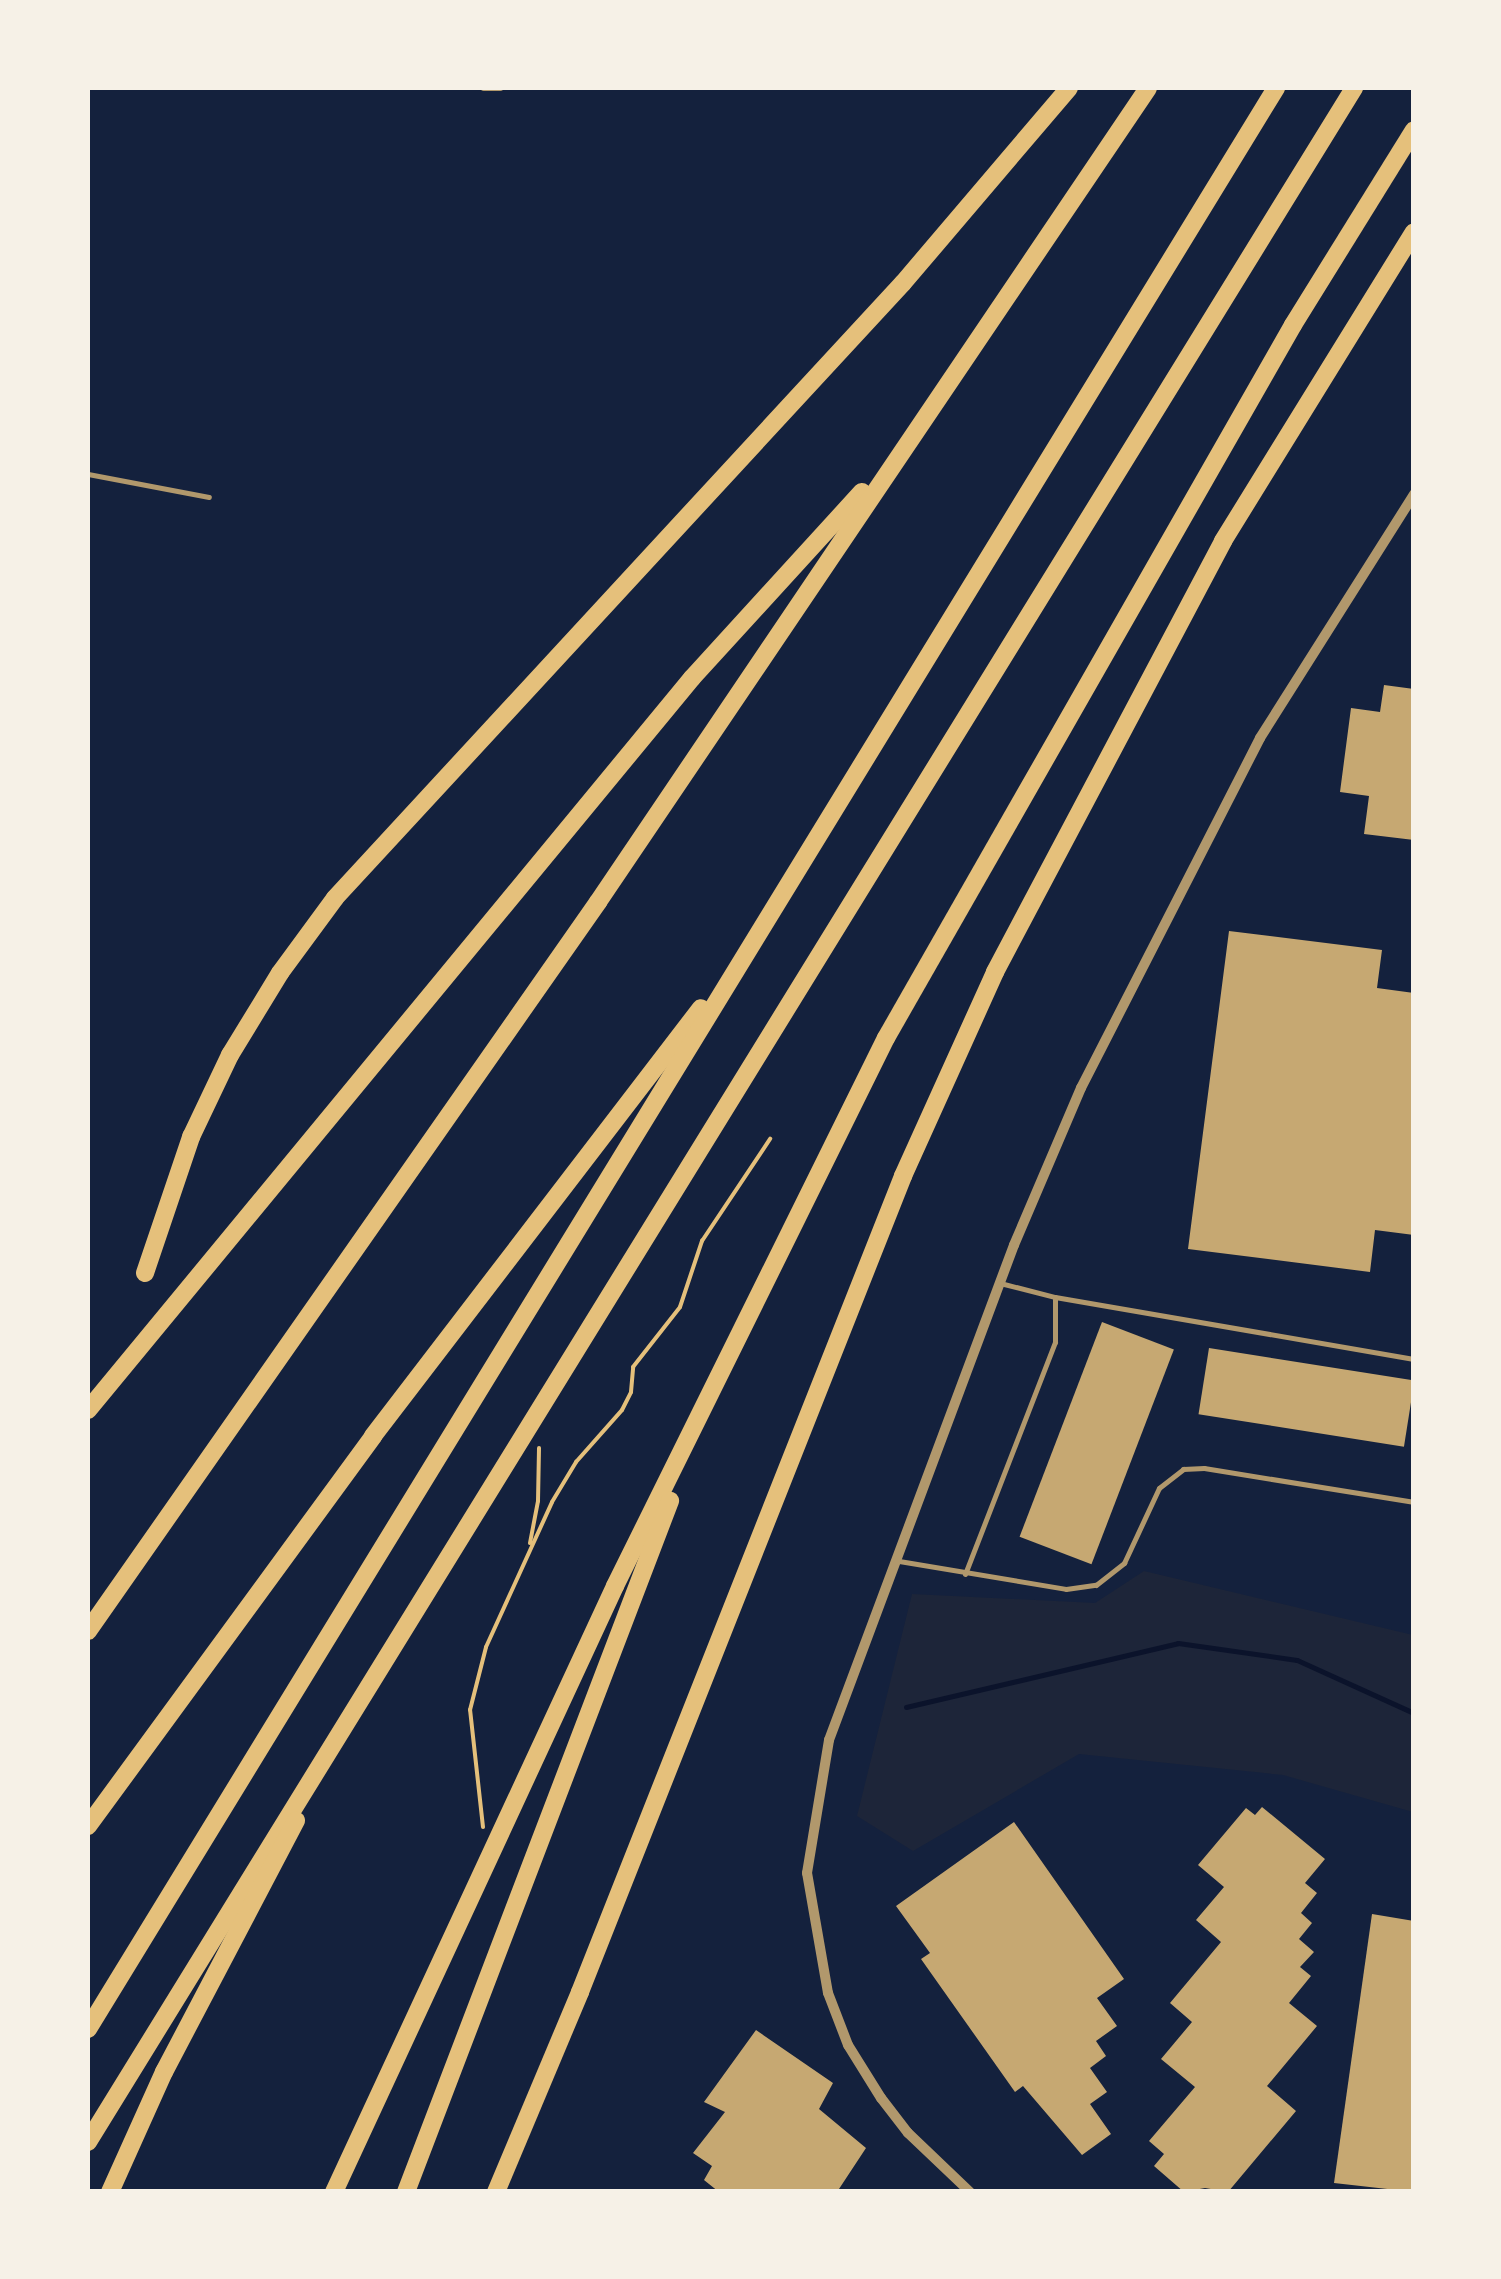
<!DOCTYPE html>
<style>
body{margin:0}
#map{position:relative;width:1501px;height:2279px;overflow:hidden;background:#14213d;font-family:Karla,sans-serif}
div>[style]{position:absolute}
.green>*{inset:0;background:#1d2539}
.stream>*{height:5px;margin:-2.5px;padding:0 2.5px;transform-origin:2.5px;border-radius:2.5px;background:#0b132b}
.building>*{inset:0;background:#c6a872;transform-origin:0 0}
.path>*{height:4px;margin:-2px;padding:0 2px;transform-origin:2px;border-radius:2px;background:#e5c07b}
.service>*{height:5px;margin:-2.5px;padding:0 2.5px;transform-origin:2.5px;border-radius:2.5px;background:#b1986c}
.minor>*{height:10px;margin:-5px;padding:0 5px;transform-origin:5px;border-radius:5px;background:#b1986c}
.motorway>*{height:18px;margin:-9px;padding:0 9px;transform-origin:9px;border-radius:9px;background:#e5c07b}
span{translate:-50% -50%;white-space:nowrap;text-align:center;line-height:1.15;-webkit-text-stroke:9px #f6f1e7;paint-order:stroke}
.frame{position:absolute;inset:0;border:90px solid #f6f1e7;pointer-events:none}
</style>
<div id="map">
<div class="green">
<i style="clip-path:polygon(1144px 1571px,1413px 1635px,1413px 1812px,1283px 1775px,1079px 1754px,913px 1851px,857px 1816px,912px 1594px,1095px 1603px)"></i>
</div>
<div class="stream">
<i style="left:906px;top:1707px;width:279px;rotate:-13.2deg"></i>
<i style="left:1178px;top:1643px;width:120px;rotate:8.1deg"></i>
<i style="left:1297px;top:1660px;width:128px;rotate:24.4deg"></i>
</div>
<div class="building">
<i style="clip-path:polygon(1384px 685px,1414px 689px,1414px 840px,1364px 834px,1369px 796px,1340px 792px,1351px 708px,1380px 712px)"></i>
<i style="clip-path:polygon(1229px 931px,1382px 950px,1377px 988px,1414px 993px,1414px 1235px,1375px 1230px,1370px 1272px,1188px 1249px)"></i>
<i style="left:1102px;top:1322px;width:77px;height:230px;rotate:21deg"></i>
<i style="left:1209px;top:1348px;width:208px;height:67px;rotate:9deg"></i>
<i style="clip-path:polygon(1262px 1807px,1325px 1859px,1305px 1883px,1317px 1893px,1301px 1913px,1312px 1923px,1299px 1939px,1314px 1952px,1300px 1967px,1311px 1976px,1289px 2003px,1317px 2026px,1267px 2086px,1296px 2111px,1228px 2192px,1205px 2188px,1184px 2192px,1154px 2166px,1164px 2154px,1149px 2141px,1195px 2087px,1161px 2059px,1192px 2022px,1170px 2003px,1221px 1942px,1196px 1920px,1224px 1887px,1198px 1865px,1246px 1808px,1255px 1815px)"></i>
<i style="clip-path:polygon(1014px 1822px,1124px 1979px,1097px 1998px,1117px 2026px,1096px 2041px,1106px 2056px,1090px 2068px,1107px 2092px,1090px 2104px,1111px 2134px,1082px 2155px,1023px 2086px,1015px 2092px,921px 1959px,930px 1953px,896px 1906px)"></i>
<i style="clip-path:polygon(1372px 1914px,1414px 1921px,1414px 2192px,1334px 2183px)"></i>
<i style="clip-path:polygon(756px 2030px,833px 2083px,819px 2109px,866px 2148px,837px 2192px,719px 2192px,704px 2180px,712px 2166px,693px 2153px,725px 2112px,704px 2102px)"></i>
</div>
<div class="path">
<i style="left:530px;top:1543px;width:43px;rotate:-79.2deg"></i>
<i style="left:538px;top:1501px;width:53px;rotate:-88.9deg"></i>
<i style="left:483px;top:1827px;width:118px;rotate:-96.3deg"></i>
<i style="left:470px;top:1710px;width:65px;rotate:-75.7deg"></i>
<i style="left:486px;top:1647px;width:159px;rotate:-65.5deg"></i>
<i style="left:552px;top:1502px;width:47px;rotate:-59deg"></i>
<i style="left:576px;top:1462px;width:69px;rotate:-48.5deg"></i>
<i style="left:622px;top:1410px;width:20px;rotate:-63deg"></i>
<i style="left:631px;top:1392px;width:25px;rotate:-85deg"></i>
<i style="left:633px;top:1367px;width:76px;rotate:-51.9deg"></i>
<i style="left:680px;top:1307px;width:70px;rotate:-71.6deg"></i>
<i style="left:702px;top:1241px;width:123px;rotate:-56.3deg"></i>
</div>
<div class="service">
<i style="left:483px;top:88px;width:17px"></i>
<i style="left:88px;top:474px;width:123px;rotate:10.8deg"></i>
<i style="left:1000px;top:1283px;width:57px;rotate:14.3deg"></i>
<i style="left:1055px;top:1297px;width:364px;rotate:9.8deg"></i>
<i style="left:899px;top:1561px;width:169px;rotate:9.5deg"></i>
<i style="left:1066px;top:1589px;width:30px;rotate:-8deg"></i>
<i style="left:1096px;top:1585px;width:36px;rotate:-38deg"></i>
<i style="left:1124px;top:1563px;width:83px;rotate:-65deg"></i>
<i style="left:1159px;top:1488px;width:31px;rotate:-38deg"></i>
<i style="left:1183px;top:1469px;width:21px;rotate:-3deg"></i>
<i style="left:1204px;top:1468px;width:213px;rotate:9.2deg"></i>
<i style="left:965px;top:1574px;width:249px;rotate:-68.8deg"></i>
<i style="left:1055px;top:1342px;width:43px;rotate:-90deg"></i>
</div>
<div class="minor">
<i style="left:970px;top:2192px;width:86px;rotate:-136.4deg"></i>
<i style="left:908px;top:2133px;width:44px;rotate:-127.6deg"></i>
<i style="left:881px;top:2098px;width:62px;rotate:-121.9deg"></i>
<i style="left:848px;top:2045px;width:56px;rotate:-111deg"></i>
<i style="left:828px;top:1993px;width:122px;rotate:-99.9deg"></i>
<i style="left:807px;top:1873px;width:135px;rotate:-80.6deg"></i>
<i style="left:829px;top:1740px;width:528px;rotate:-69.51deg"></i>
<i style="left:1014px;top:1245px;width:171px;rotate:-66.9deg"></i>
<i style="left:1081px;top:1088px;width:393px;rotate:-62.9deg"></i>
<i style="left:1260px;top:738px;width:289px;rotate:-57.7deg"></i>
</div>
<div class="motorway">
<i style="left:145px;top:1273px;width:144px;rotate:-71.3deg"></i>
<i style="left:191px;top:1137px;width:91px;rotate:-64.6deg"></i>
<i style="left:230px;top:1055px;width:96px;rotate:-58.6deg"></i>
<i style="left:280px;top:973px;width:93px;rotate:-53.7deg"></i>
<i style="left:335px;top:898px;width:837px;rotate:-47.28deg"></i>
<i style="left:903px;top:283px;width:256px;rotate:-49.6deg"></i>
<i style="left:88px;top:1410px;width:949px;rotate:-50.47deg"></i>
<i style="left:692px;top:678px;width:252px;rotate:-47.6deg"></i>
<i style="left:88px;top:1631px;width:890px;rotate:-55.02deg"></i>
<i style="left:598px;top:902px;width:982px;rotate:-55.95deg"></i>
<i style="left:88px;top:1826px;width:483px;rotate:-53.8deg"></i>
<i style="left:373px;top:1436px;width:539px;rotate:-52.54deg"></i>
<i style="left:88px;top:2029px;width:2276px;rotate:-58.53deg"></i>
<i style="left:88px;top:2142px;width:2413px;rotate:-58.35deg"></i>
<i style="left:110px;top:2192px;width:132px;rotate:-65.8deg"></i>
<i style="left:164px;top:2072px;width:284px;rotate:-62.3deg"></i>
<i style="left:334px;top:2192px;width:668px;rotate:-65.12deg"></i>
<i style="left:615px;top:1586px;width:611px;rotate:-63.69deg"></i>
<i style="left:886px;top:1038px;width:821px;rotate:-60.28deg"></i>
<i style="left:1293px;top:325px;width:229px;rotate:-58.2deg"></i>
<i style="left:406px;top:2192px;width:740px;rotate:-69.09deg"></i>
<i style="left:496px;top:2192px;width:217px;rotate:-67.2deg"></i>
<i style="left:580px;top:1992px;width:878px;rotate:-68.4deg"></i>
<i style="left:903px;top:1176px;width:224px;rotate:-65.7deg"></i>
<i style="left:995px;top:972px;width:488px;rotate:-62.1deg"></i>
<i style="left:1223px;top:541px;width:363px;rotate:-58.3deg"></i>
</div>
<div class="frame"></div>
</div>
